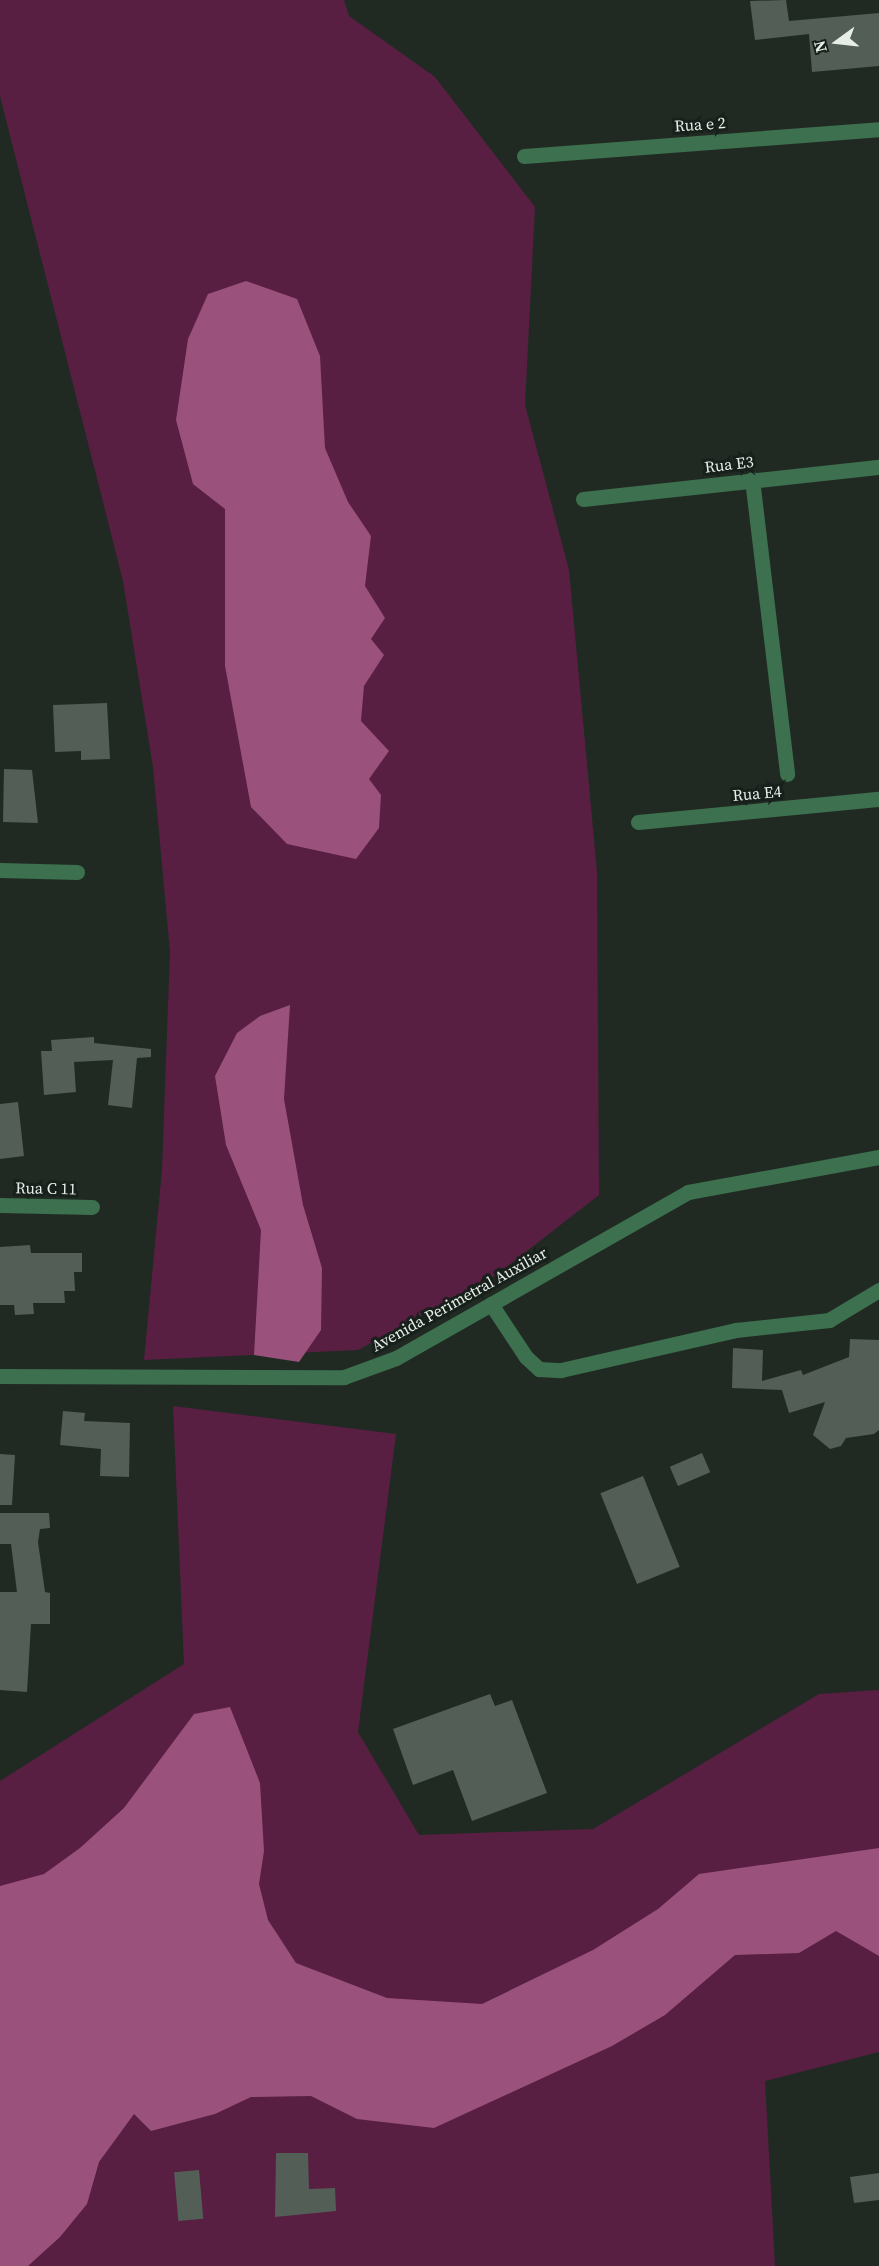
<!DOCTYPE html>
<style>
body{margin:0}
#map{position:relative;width:879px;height:2266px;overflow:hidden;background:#202a23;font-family:"Source Serif 4",serif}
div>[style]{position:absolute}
.green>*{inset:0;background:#581f42}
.water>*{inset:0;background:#9a517c}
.building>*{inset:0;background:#535e56;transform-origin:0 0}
.minor>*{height:15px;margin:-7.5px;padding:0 7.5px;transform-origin:7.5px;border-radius:7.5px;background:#3d704e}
span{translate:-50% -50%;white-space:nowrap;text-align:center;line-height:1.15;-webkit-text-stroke:6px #17201a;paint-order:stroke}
.street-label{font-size:16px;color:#e7eee9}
.north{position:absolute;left:807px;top:12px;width:60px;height:60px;-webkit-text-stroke:4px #17201a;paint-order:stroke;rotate:255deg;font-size:16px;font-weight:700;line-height:24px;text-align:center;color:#e7eee9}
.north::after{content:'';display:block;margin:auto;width:21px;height:27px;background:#e7eee9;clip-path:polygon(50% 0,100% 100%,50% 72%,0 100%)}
</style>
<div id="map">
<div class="green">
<i style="clip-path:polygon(0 0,344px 0,349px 16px,435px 77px,535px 207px,525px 405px,569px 570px,597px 872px,599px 1195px,496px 1275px,358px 1350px,144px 1360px,162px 1170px,170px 952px,153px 767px,123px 581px,0 96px)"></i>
<i style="clip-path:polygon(173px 1406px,396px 1434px,358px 1732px,419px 1835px,593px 1829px,819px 1694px,879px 1690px,879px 2052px,765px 2081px,775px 2266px,0 2266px,0 1781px,184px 1664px)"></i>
</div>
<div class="water">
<i style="clip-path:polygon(246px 281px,297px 299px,320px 356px,325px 448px,348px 502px,371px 536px,365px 586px,385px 618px,371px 639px,384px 655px,364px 686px,361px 721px,389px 751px,369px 779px,381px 795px,379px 828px,356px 859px,287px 844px,251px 807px,225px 666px,225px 509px,193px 484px,176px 420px,188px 339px,208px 294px)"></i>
<i style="clip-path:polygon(290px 1005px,284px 1099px,303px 1205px,322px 1268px,321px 1330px,299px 1362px,254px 1355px,261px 1230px,226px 1145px,215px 1076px,237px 1033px,260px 1016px)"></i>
<i style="clip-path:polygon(230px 1707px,260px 1783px,264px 1851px,259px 1884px,268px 1920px,296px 1963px,387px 1998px,482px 2004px,593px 1950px,658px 1909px,699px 1874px,879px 1848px,879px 1956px,836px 1931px,799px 1953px,735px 1955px,665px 2015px,612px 2046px,434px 2128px,357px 2119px,311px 2096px,251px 2097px,215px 2114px,151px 2131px,134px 2114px,99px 2162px,87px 2204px,60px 2237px,28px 2266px,0 2266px,0 1886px,44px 1874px,80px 1848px,124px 1808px,194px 1714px)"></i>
</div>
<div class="building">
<i style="clip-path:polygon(786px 0,789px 21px,879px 13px,879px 66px,812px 72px,809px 34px,755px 40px,750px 1px)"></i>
<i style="clip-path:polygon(107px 703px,110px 759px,81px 760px,81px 751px,55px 752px,53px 705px)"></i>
<i style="clip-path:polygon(4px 769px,32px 770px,38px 823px,3px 822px)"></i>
<i style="clip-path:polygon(94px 1037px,94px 1043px,151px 1049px,151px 1057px,137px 1058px,132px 1108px,108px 1105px,113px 1060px,74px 1062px,76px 1092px,44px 1095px,41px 1051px,52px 1051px,51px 1040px)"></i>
<i style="clip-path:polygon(18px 1102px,24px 1156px,0 1159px,0 1104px)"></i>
<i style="clip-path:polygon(30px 1245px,31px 1253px,82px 1253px,82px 1272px,74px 1272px,75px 1291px,64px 1291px,65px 1303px,33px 1303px,34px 1314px,15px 1315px,14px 1305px,0 1305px,0 1247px)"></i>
<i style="clip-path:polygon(850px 1339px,879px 1340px,879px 1430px,874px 1434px,846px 1438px,841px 1446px,830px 1449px,813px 1435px,825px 1402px,789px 1413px,782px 1390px,732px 1388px,733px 1348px,763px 1350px,762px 1381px,801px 1370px,803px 1375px,849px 1357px)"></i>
<i style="clip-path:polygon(63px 1411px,85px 1413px,84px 1421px,130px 1423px,129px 1477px,100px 1476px,101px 1449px,60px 1445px)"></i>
<i style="left:702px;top:1453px;width:21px;height:35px;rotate:67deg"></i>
<i style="clip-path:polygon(0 1454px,15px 1455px,12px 1505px,0 1505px)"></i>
<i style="left:643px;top:1476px;width:98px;height:46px;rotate:68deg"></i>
<i style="clip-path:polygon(0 1513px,49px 1513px,50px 1528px,40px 1529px,38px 1542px,45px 1592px,50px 1593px,50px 1624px,31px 1624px,27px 1692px,0 1690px,0 1592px,17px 1592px,11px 1544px,0 1544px)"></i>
<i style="clip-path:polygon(490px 1694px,495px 1706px,512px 1700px,547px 1793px,472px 1821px,453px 1770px,413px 1785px,393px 1729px)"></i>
<i style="clip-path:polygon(276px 2153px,308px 2153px,309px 2189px,335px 2188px,336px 2211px,275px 2217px)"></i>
<i style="left:199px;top:2170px;width:49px;height:25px;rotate:85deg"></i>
<i style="clip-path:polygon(879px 2173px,879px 2200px,854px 2203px,850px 2177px)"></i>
</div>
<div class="minor">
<i style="left:524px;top:156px;width:356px;rotate:-4.3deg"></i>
<i style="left:752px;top:479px;width:297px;rotate:83.2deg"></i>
<i style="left:583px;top:499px;width:298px;rotate:-6.2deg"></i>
<i style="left:638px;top:822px;width:242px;rotate:-5.5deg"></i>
<i style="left:0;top:870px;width:77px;rotate:1.5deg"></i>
<i style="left:0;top:1205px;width:92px;rotate:1.2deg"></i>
<i style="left:491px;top:1304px;width:64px;rotate:56.6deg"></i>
<i style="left:526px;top:1357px;width:18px;rotate:43deg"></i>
<i style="left:539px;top:1369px;width:22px;rotate:3deg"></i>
<i style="left:561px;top:1370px;width:180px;rotate:-12.9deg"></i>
<i style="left:736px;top:1330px;width:94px;rotate:-6.1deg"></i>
<i style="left:829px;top:1320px;width:58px;rotate:-31deg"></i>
<i style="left:0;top:1376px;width:344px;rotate:0.2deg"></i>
<i style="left:344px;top:1377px;width:55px;rotate:-20.1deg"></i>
<i style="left:396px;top:1358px;width:336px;rotate:-29.6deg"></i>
<i style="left:688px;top:1192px;width:194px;rotate:-10.4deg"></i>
</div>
<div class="street-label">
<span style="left:700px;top:124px;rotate:-4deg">Rua e 2</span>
<span style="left:729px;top:464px;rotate:-7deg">Rua E3</span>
<span style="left:757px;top:793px;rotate:-5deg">Rua E4</span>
<span style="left:46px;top:1188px;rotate:1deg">Rua C 11</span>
<span style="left:459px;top:1299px;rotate:-29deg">Avenida Perimetral Auxiliar</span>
</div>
<div class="north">N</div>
</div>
